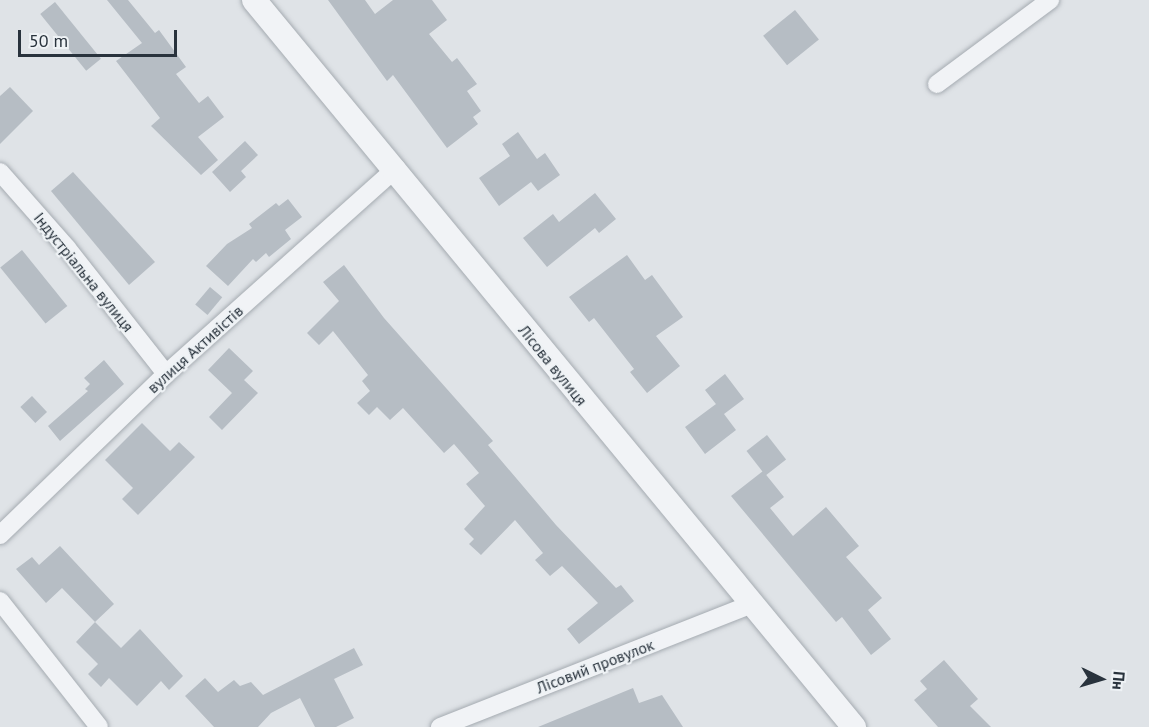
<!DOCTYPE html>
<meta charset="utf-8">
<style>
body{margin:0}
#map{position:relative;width:1149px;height:727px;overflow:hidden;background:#dfe3e7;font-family:"PT Sans",sans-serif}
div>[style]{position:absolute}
.building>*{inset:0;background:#b6bdc4;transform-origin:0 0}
.roads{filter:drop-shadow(0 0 2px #a5abb1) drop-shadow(0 0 2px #a5abb1)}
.minor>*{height:18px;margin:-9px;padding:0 9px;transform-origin:9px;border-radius:9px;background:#f1f3f6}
.tertiary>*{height:24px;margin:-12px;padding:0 12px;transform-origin:12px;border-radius:12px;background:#f1f3f6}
span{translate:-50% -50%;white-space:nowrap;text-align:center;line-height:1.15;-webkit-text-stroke:4.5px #eef2f5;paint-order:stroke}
.street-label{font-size:16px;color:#29333d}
.north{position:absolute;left:1071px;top:649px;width:60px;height:60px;-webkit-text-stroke:4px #eef2f5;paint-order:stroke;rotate:95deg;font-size:16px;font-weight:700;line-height:24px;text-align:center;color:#29333d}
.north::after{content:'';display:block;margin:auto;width:21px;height:27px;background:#29333d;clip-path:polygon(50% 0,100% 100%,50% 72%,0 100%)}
.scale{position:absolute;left:18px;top:30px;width:159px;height:27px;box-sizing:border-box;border:3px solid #29333d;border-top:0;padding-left:8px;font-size:18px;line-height:21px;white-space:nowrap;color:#29333d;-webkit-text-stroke:4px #eef2f5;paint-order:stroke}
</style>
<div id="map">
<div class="building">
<i style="clip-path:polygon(107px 0,128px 0,155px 33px,159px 30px,186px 67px,176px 74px,199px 103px,208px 96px,224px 117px,198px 137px,218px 160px,201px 175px,151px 126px,160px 118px,116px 61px,142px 43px)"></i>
<i style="clip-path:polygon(328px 0,365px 0,375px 14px,393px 0,432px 0,447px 20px,429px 34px,452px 62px,457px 58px,477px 84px,467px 91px,481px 111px,473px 117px,478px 124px,447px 148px,393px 75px,387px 81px)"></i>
<i style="left:55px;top:2px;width:73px;height:19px;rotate:51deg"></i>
<i style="left:795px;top:10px;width:38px;height:41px;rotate:51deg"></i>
<i style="clip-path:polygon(10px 87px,33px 111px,0 144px,0 96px)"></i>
<i style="clip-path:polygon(518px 132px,537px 159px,545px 153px,560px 175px,538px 191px,531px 182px,499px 206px,479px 178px,510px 156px,502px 144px)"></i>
<i style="clip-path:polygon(245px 141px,258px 155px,241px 171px,246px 177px,230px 192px,212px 172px)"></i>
<i style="clip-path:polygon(73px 172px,155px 262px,129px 285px,51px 191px)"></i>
<i style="clip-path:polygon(595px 193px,616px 219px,599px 233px,595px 228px,547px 267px,523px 238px,553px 214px,559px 222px)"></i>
<i style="clip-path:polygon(288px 199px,302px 217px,285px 230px,291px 239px,269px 257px,266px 253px,256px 262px,253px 259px,228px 286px,206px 266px,227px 244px,252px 228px,249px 224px,276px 203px,279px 206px)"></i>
<i style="left:22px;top:250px;width:72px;height:28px;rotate:51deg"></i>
<i style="clip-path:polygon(627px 255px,645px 280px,652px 275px,683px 317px,656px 336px,680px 366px,647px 393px,630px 372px,634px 369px,594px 318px,589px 322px,569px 297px)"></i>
<i style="clip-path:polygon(344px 265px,384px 318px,493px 441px,488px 445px,556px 525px,616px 588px,621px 585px,634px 601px,579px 644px,567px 629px,598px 603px,562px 566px,550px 576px,535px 560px,543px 553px,515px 520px,481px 555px,469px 544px,474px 539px,464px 529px,485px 506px,466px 484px,479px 473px,454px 444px,444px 453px,403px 408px,390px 420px,377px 407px,369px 415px,357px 403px,370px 391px,362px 381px,368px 375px,333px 331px,319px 345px,307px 333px,339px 301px,323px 282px)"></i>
<i style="left:210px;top:287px;width:16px;height:23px;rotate:40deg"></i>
<i style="clip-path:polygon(229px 348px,253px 371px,244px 380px,258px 393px,222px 430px,209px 417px,232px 393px,208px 370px)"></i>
<i style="clip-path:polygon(104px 360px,124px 384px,60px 441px,48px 426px,88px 391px,85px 389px,90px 384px,84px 378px)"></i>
<i style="clip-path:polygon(725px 374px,744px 399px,724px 414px,736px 430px,705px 454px,685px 427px,716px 404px,719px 408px,705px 390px)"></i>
<i style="left:32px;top:396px;width:22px;height:16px;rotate:47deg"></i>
<i style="clip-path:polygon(142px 423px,170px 451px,179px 442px,195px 457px,138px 515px,122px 499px,133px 488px,105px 460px)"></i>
<i style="left:767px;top:435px;width:31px;height:26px;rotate:52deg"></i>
<i style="clip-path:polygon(763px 471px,784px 497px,770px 508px,793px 536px,826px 507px,859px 546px,846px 557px,882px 598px,868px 610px,891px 639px,871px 655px,842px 617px,836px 622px,731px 496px)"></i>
<i style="clip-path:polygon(60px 546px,114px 604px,95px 622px,62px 588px,46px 603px,16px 569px,32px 557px,39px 565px)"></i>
<i style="clip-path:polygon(95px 622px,121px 648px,140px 629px,183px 676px,169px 690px,161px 681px,137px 706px,109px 678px,101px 687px,88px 674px,98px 664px,76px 642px)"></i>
<i style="clip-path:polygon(354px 648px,363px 665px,334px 679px,354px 718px,336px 727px,315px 727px,300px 698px,271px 713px,258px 727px,214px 727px,185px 696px,205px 678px,218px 692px,234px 680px,240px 686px,251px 682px,263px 695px)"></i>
<i style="clip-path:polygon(944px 660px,978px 699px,970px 706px,991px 727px,938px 727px,914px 700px,927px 689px,920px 681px)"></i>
<i style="clip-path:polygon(633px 688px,639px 703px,662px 695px,683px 727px,538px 727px)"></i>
</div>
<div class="roads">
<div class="minor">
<i style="left:937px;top:84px;width:141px;rotate:-36.6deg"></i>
<i style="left:0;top:172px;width:101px;rotate:48.6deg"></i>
<i style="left:67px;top:248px;width:160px;rotate:51.8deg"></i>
<i style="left:0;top:535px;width:231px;rotate:-44.1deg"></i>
<i style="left:166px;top:374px;width:309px;rotate:-41.8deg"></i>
<i style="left:0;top:601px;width:160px;rotate:51.8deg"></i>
<i style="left:440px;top:727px;width:333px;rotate:-21.5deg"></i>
</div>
<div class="tertiary">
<i style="left:254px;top:0;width:943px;rotate:50.47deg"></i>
</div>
</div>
<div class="street-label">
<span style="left:84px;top:272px;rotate:51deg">Індустріальна вулиця</span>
<span style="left:195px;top:349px;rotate:-42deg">вулиця Активістів</span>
<span style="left:553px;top:365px;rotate:51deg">Лісова вулиця</span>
<span style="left:595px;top:666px;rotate:-21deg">Лісовий провулок</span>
</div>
<div class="north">Пн</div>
<div class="scale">50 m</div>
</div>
